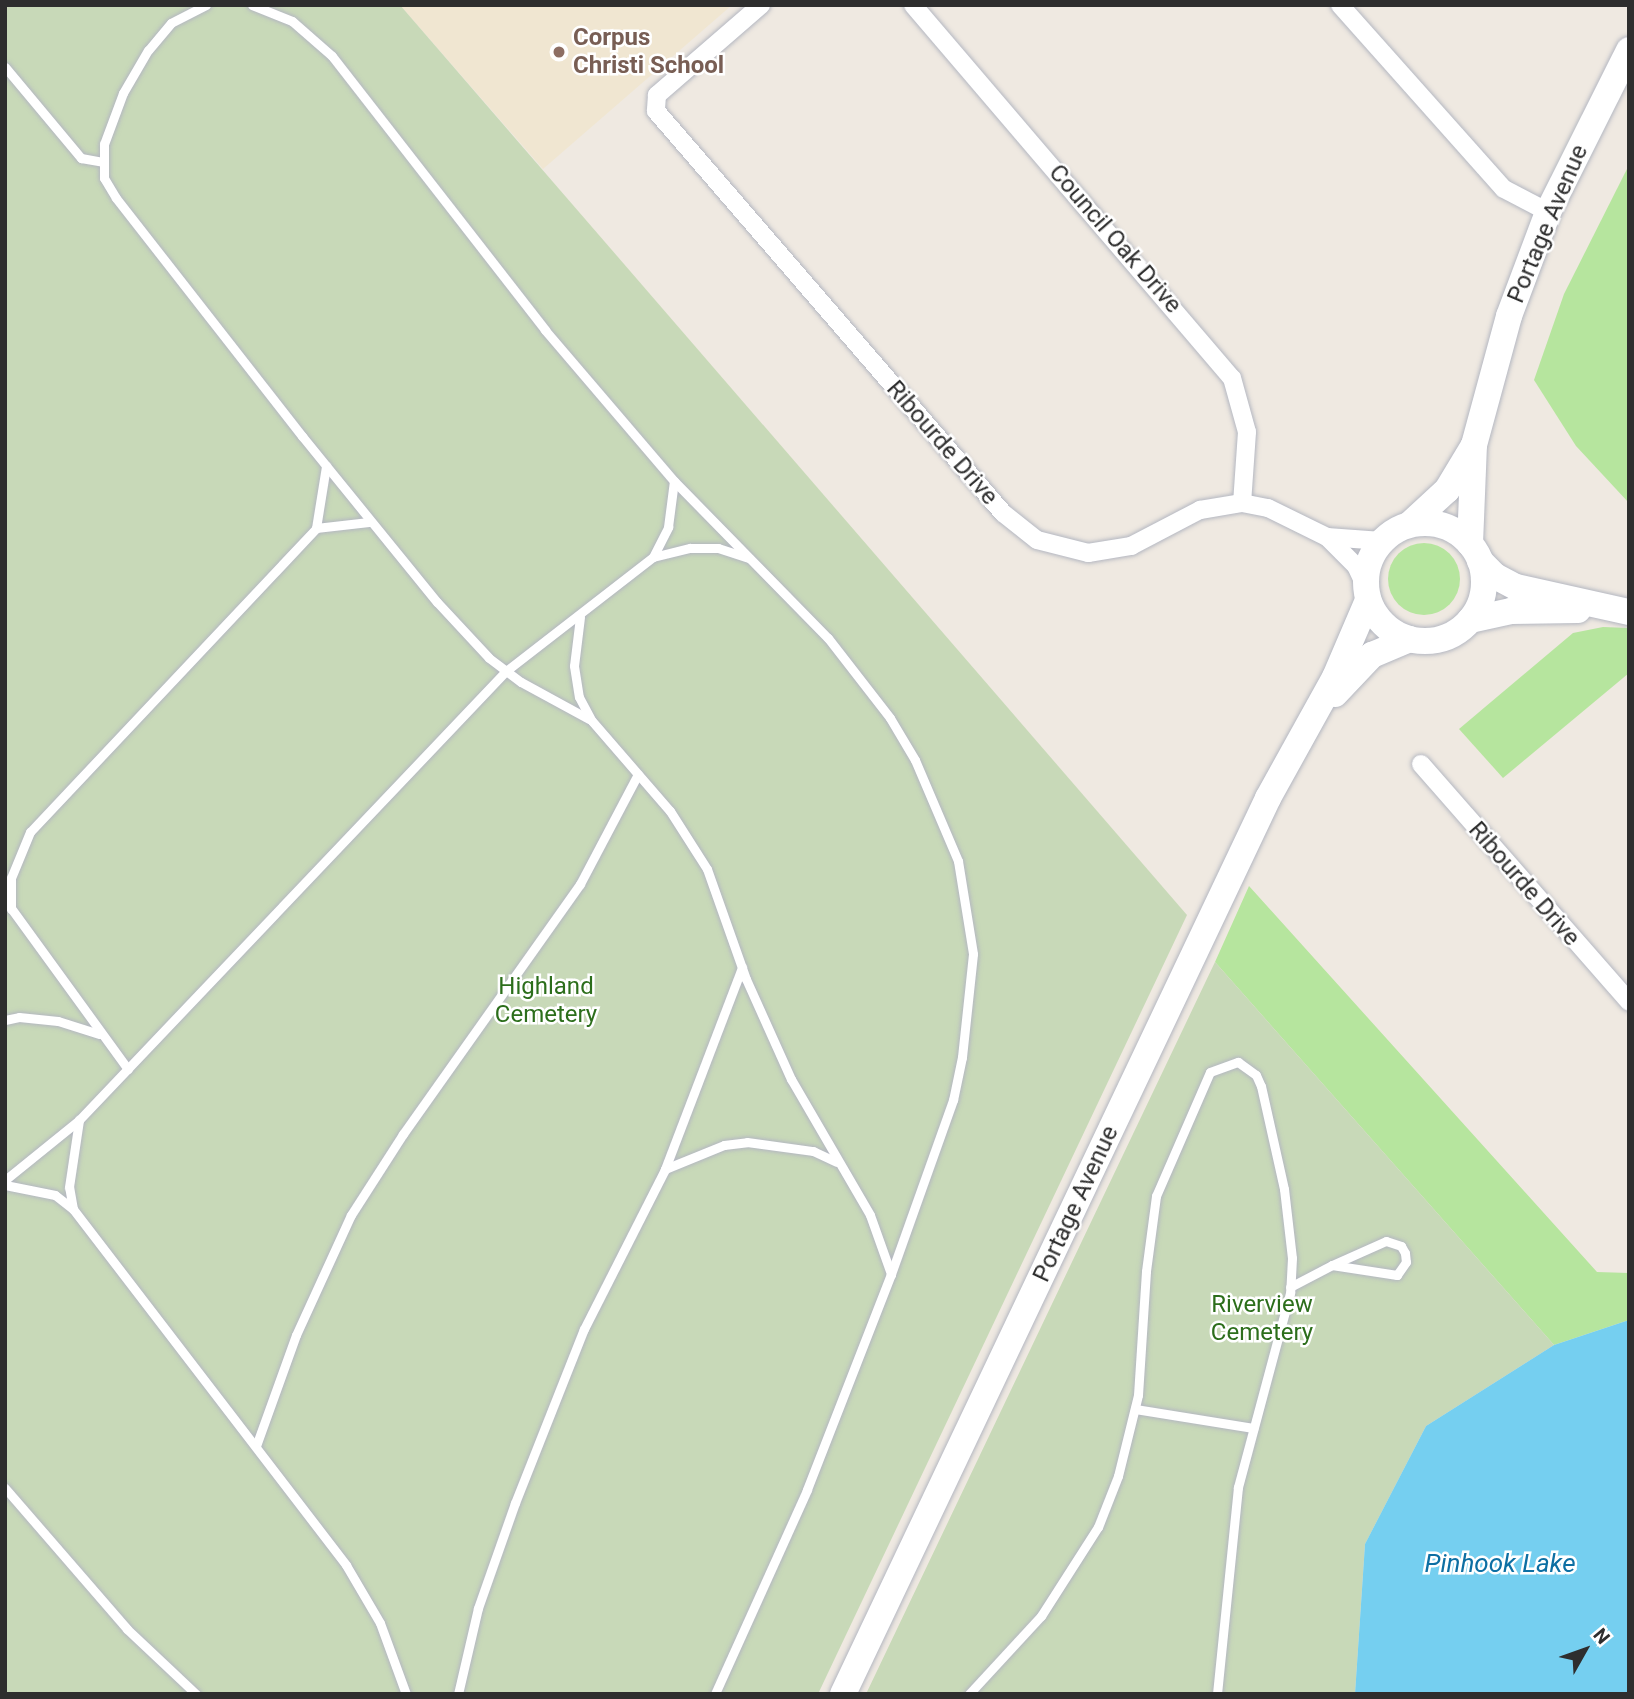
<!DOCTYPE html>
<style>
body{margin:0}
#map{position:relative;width:1634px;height:1699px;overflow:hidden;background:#efe9e1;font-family:Roboto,sans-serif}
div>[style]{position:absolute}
.education>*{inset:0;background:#f0e6d1}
.green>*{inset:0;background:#b6e59e}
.round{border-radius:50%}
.cemetery>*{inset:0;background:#c8d9b8}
.water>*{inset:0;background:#75cff0}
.roads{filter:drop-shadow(0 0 2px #b4b7c1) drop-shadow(0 0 2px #b4b7c1)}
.lane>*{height:9px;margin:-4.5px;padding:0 4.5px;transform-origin:4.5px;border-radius:4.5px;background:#fff}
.street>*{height:18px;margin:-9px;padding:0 9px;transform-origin:9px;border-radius:9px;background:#fff}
.secondary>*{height:26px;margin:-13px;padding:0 13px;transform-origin:13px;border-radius:13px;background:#fff}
.secondary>.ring{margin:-13px;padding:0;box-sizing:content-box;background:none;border:26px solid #fff;border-radius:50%}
.dots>*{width:19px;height:19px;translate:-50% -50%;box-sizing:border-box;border:4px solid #fff;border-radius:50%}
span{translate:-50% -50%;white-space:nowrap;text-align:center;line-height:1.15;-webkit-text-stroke:5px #fff;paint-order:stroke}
.education-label{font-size:24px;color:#785e54;font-weight:700}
.left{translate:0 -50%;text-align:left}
.street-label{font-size:24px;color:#2e2e2e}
.park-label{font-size:24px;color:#2c6e1b}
.water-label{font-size:26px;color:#0d6fa3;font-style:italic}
.frame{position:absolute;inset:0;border:7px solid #2e2e2e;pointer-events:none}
.north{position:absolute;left:1550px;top:1615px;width:70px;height:70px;-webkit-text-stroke:5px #fff;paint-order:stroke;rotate:50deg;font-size:19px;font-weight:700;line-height:28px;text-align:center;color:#2e2e2e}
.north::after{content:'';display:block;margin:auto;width:24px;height:32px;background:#2e2e2e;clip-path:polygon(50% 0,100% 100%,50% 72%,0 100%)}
</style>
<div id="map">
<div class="education">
<i style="clip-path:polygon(400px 5px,732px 5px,543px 169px)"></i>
</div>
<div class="green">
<i style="clip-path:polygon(1629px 165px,1629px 503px,1576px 446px,1534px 380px,1564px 294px)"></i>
<i class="round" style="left:1388px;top:543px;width:72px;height:72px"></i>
<i style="clip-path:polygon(1603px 627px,1629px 628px,1629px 673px,1503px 778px,1459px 729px,1573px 633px)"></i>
<i style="clip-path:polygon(1249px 886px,1597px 1272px,1629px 1273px,1629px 1320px,1554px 1345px,1215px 962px)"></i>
</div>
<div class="cemetery">
<i style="clip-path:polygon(5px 5px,400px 5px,1187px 915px,818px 1694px,5px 1694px)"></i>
<i style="clip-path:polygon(1215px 962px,1554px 1345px,1426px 1426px,1365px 1544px,1355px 1694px,866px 1694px)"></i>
</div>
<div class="water">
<i style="clip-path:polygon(1629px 1320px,1629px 1694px,1355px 1694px,1365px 1544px,1426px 1426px,1554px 1345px)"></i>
</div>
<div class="roads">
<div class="lane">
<i style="left:206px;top:5px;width:39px;rotate:153deg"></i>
<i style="left:171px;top:23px;width:35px;rotate:130deg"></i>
<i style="left:148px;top:50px;width:50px;rotate:120.2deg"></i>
<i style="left:123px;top:93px;width:54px;rotate:110.4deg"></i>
<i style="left:104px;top:144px;width:34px;rotate:90deg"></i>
<i style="left:104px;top:178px;width:23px;rotate:59deg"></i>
<i style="left:116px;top:198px;width:302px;rotate:52deg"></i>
<i style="left:302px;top:436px;width:214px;rotate:50.9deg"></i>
<i style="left:437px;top:602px;width:76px;rotate:47.1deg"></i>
<i style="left:489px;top:658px;width:40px;rotate:37deg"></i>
<i style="left:521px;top:682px;width:77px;rotate:28.6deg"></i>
<i style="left:252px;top:5px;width:43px;rotate:21.8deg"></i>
<i style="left:292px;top:21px;width:53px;rotate:41.2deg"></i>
<i style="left:332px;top:56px;width:347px;rotate:52.1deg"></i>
<i style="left:545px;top:330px;width:199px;rotate:49.5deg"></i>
<i style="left:674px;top:481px;width:220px;rotate:45.6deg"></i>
<i style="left:828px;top:638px;width:101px;rotate:52.2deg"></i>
<i style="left:890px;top:718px;width:49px;rotate:59.2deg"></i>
<i style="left:915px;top:760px;width:110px;rotate:66.9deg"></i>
<i style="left:958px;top:861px;width:94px;rotate:80.8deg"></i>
<i style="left:973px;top:954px;width:104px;rotate:96.1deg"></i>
<i style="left:962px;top:1057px;width:44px;rotate:101.8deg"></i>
<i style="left:953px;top:1100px;width:185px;rotate:109.6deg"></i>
<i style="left:5px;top:67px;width:119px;rotate:50.1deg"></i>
<i style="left:81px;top:158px;width:22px;rotate:10deg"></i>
<i style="left:316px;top:528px;width:53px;rotate:-6.5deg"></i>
<i style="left:653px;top:557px;width:34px;rotate:-63deg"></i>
<i style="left:668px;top:527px;width:46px;rotate:-82.6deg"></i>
<i style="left:580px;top:617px;width:49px;rotate:97deg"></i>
<i style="left:574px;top:666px;width:31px;rotate:81deg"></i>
<i style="left:579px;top:697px;width:27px;rotate:62deg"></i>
<i style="left:592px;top:721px;width:119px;rotate:49.1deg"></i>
<i style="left:670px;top:811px;width:69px;rotate:57.5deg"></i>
<i style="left:707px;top:869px;width:117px;rotate:70.5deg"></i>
<i style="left:746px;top:979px;width:110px;rotate:65.8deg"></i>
<i style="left:791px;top:1079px;width:157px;rotate:59.8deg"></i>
<i style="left:870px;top:1215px;width:63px;rotate:70.4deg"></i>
<i style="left:891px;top:1274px;width:232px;rotate:111.3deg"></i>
<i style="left:807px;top:1490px;width:224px;rotate:114.3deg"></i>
<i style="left:8px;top:904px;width:204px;rotate:54deg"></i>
<i style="left:11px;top:909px;width:31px;rotate:-90deg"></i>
<i style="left:11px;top:878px;width:50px;rotate:-67.6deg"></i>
<i style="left:30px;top:832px;width:417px;rotate:-46.7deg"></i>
<i style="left:316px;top:528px;width:63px;rotate:-80.8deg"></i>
<i style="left:5px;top:1020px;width:14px;rotate:-12deg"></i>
<i style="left:19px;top:1017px;width:39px;rotate:6deg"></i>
<i style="left:58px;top:1021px;width:43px;rotate:17.6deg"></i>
<i style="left:665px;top:1169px;width:64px;rotate:-22.1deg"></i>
<i style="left:724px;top:1145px;width:23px;rotate:-7deg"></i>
<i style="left:747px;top:1142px;width:67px;rotate:7.8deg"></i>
<i style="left:813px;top:1151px;width:26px;rotate:25deg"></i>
<i style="left:5px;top:1180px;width:95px;rotate:-39deg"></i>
<i style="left:79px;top:1120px;width:620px;rotate:-46.44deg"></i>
<i style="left:506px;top:671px;width:186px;rotate:-37.8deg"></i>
<i style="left:653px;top:557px;width:38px;rotate:-14deg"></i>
<i style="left:690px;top:548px;width:28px"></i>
<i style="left:718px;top:548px;width:33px;rotate:18deg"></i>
<i style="left:5px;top:1185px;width:51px;rotate:11.3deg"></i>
<i style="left:55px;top:1195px;width:23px;rotate:38deg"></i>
<i style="left:73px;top:1209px;width:449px;rotate:52.5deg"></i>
<i style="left:346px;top:1565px;width:67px;rotate:59.6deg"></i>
<i style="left:380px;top:1623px;width:76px;rotate:69.9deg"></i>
<i style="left:73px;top:1209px;width:22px;rotate:-100deg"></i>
<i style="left:69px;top:1187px;width:68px;rotate:-81.5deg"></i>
<i style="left:1386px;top:1241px;width:16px;rotate:18deg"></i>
<i style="left:1401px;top:1246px;width:8px;rotate:60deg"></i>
<i style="left:1405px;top:1253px;width:9px;rotate:84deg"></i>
<i style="left:1406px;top:1262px;width:16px;rotate:125deg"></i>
<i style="left:1397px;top:1275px;width:66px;rotate:-171.3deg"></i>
<i style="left:1332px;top:1265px;width:59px;rotate:-24deg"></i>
<i style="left:1290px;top:1287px;width:47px;rotate:-27.6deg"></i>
<i style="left:1135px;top:1409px;width:120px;rotate:9.1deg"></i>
<i style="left:256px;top:1446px;width:118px;rotate:-70.2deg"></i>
<i style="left:296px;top:1335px;width:132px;rotate:-65.4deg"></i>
<i style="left:351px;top:1215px;width:96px;rotate:-57.3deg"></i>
<i style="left:403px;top:1134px;width:306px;rotate:-54.7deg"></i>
<i style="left:580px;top:884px;width:124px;rotate:-62.2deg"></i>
<i style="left:5px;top:1488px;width:186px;rotate:49.1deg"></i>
<i style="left:127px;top:1629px;width:95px;rotate:43.3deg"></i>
<i style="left:458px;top:1694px;width:88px;rotate:-76.9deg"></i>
<i style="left:478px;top:1608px;width:111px;rotate:-70.6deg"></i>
<i style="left:515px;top:1503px;width:187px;rotate:-68.4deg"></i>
<i style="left:584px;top:1329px;width:179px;rotate:-63.1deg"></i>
<i style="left:665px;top:1169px;width:216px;rotate:-69.1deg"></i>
<i style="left:969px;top:1694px;width:106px;rotate:-47.3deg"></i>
<i style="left:1041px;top:1616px;width:106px;rotate:-57.4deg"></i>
<i style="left:1098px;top:1527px;width:55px;rotate:-68.6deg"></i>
<i style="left:1118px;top:1476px;width:83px;rotate:-76.1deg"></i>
<i style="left:1138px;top:1395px;width:124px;rotate:-86.3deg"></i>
<i style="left:1146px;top:1271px;width:76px;rotate:-82.4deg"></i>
<i style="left:1156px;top:1196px;width:135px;rotate:-66.5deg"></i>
<i style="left:1210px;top:1072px;width:30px;rotate:-20deg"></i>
<i style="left:1238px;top:1062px;width:22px;rotate:36deg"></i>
<i style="left:1256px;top:1075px;width:12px;rotate:66deg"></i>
<i style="left:1261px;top:1086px;width:106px;rotate:77.4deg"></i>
<i style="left:1284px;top:1189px;width:69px;rotate:83.4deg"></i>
<i style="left:1292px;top:1258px;width:35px;rotate:93deg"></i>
<i style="left:1290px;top:1293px;width:201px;rotate:105deg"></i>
<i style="left:1238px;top:1487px;width:208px;rotate:95.8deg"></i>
</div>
<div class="street">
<i style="left:761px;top:5px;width:138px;rotate:139.1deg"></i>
<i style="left:657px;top:95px;width:16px;rotate:94deg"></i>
<i style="left:656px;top:111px;width:531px;rotate:49.2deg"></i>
<i style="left:1003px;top:513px;width:43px;rotate:38.5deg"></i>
<i style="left:1037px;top:540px;width:53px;rotate:14.3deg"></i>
<i style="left:1088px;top:553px;width:44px;rotate:-9.2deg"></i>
<i style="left:1131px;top:546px;width:78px;rotate:-27.6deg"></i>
<i style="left:1200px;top:510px;width:43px;rotate:-9.5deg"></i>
<i style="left:1242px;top:503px;width:26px;rotate:11deg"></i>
<i style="left:1268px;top:508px;width:66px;rotate:26.2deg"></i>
<i style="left:1327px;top:537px;width:41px;rotate:45deg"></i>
<i style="left:1356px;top:566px;width:21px;rotate:65deg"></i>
<i style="left:913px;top:5px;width:491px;rotate:49.5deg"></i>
<i style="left:1232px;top:378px;width:56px;rotate:74.5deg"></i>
<i style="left:1247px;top:432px;width:71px;rotate:94deg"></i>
<i style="left:1340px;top:5px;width:246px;rotate:48.3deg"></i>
<i style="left:1504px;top:189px;width:50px;rotate:27.6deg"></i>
<i style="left:1327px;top:537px;width:55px;rotate:4.2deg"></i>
<i style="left:1421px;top:764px;width:316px;rotate:48.8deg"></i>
</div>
<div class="secondary">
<i class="ring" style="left:1366px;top:523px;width:92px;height:92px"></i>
<i style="left:1410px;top:524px;width:50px;rotate:-42.6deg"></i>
<i style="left:1447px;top:490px;width:52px;rotate:-59deg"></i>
<i style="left:1470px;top:544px;width:99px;rotate:-87.7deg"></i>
<i style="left:1474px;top:445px;width:134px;rotate:-74.8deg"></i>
<i style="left:1509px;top:316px;width:111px;rotate:-69.4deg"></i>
<i style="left:1548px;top:212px;width:181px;rotate:-63.4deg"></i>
<i style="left:1480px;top:561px;width:21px;rotate:45deg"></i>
<i style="left:1495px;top:576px;width:24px;rotate:28deg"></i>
<i style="left:1516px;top:587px;width:116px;rotate:12.5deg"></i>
<i style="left:1470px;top:620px;width:42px;rotate:-12.4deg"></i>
<i style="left:1511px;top:611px;width:67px;rotate:-0.9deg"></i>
<i style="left:1335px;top:694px;width:54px;rotate:-46.5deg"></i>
<i style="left:1372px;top:655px;width:41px;rotate:-22.8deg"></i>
<i style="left:843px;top:1694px;width:992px;rotate:-64.62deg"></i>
<i style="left:1268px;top:798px;width:138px;rotate:-61deg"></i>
<i style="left:1335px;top:677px;width:84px;rotate:-66.8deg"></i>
</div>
</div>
<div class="dots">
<i style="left:559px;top:52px;background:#8d6e63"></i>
</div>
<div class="education-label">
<span class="left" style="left:573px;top:52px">Corpus<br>Christi School</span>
</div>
<div class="street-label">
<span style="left:1548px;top:224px;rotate:-67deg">Portage Avenue</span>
<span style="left:1115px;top:239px;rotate:49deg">Council Oak Drive</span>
<span style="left:942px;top:443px;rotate:49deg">Ribourde Drive</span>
<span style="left:1524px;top:884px;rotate:49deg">Ribourde Drive</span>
<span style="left:1076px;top:1204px;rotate:-65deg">Portage Avenue</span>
</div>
<div class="park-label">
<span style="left:546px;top:1001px">Highland<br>Cemetery</span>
<span style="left:1262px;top:1319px">Riverview<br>Cemetery</span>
</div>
<div class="water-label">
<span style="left:1500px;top:1564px">Pinhook Lake</span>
</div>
<div class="frame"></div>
<div class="north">N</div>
</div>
